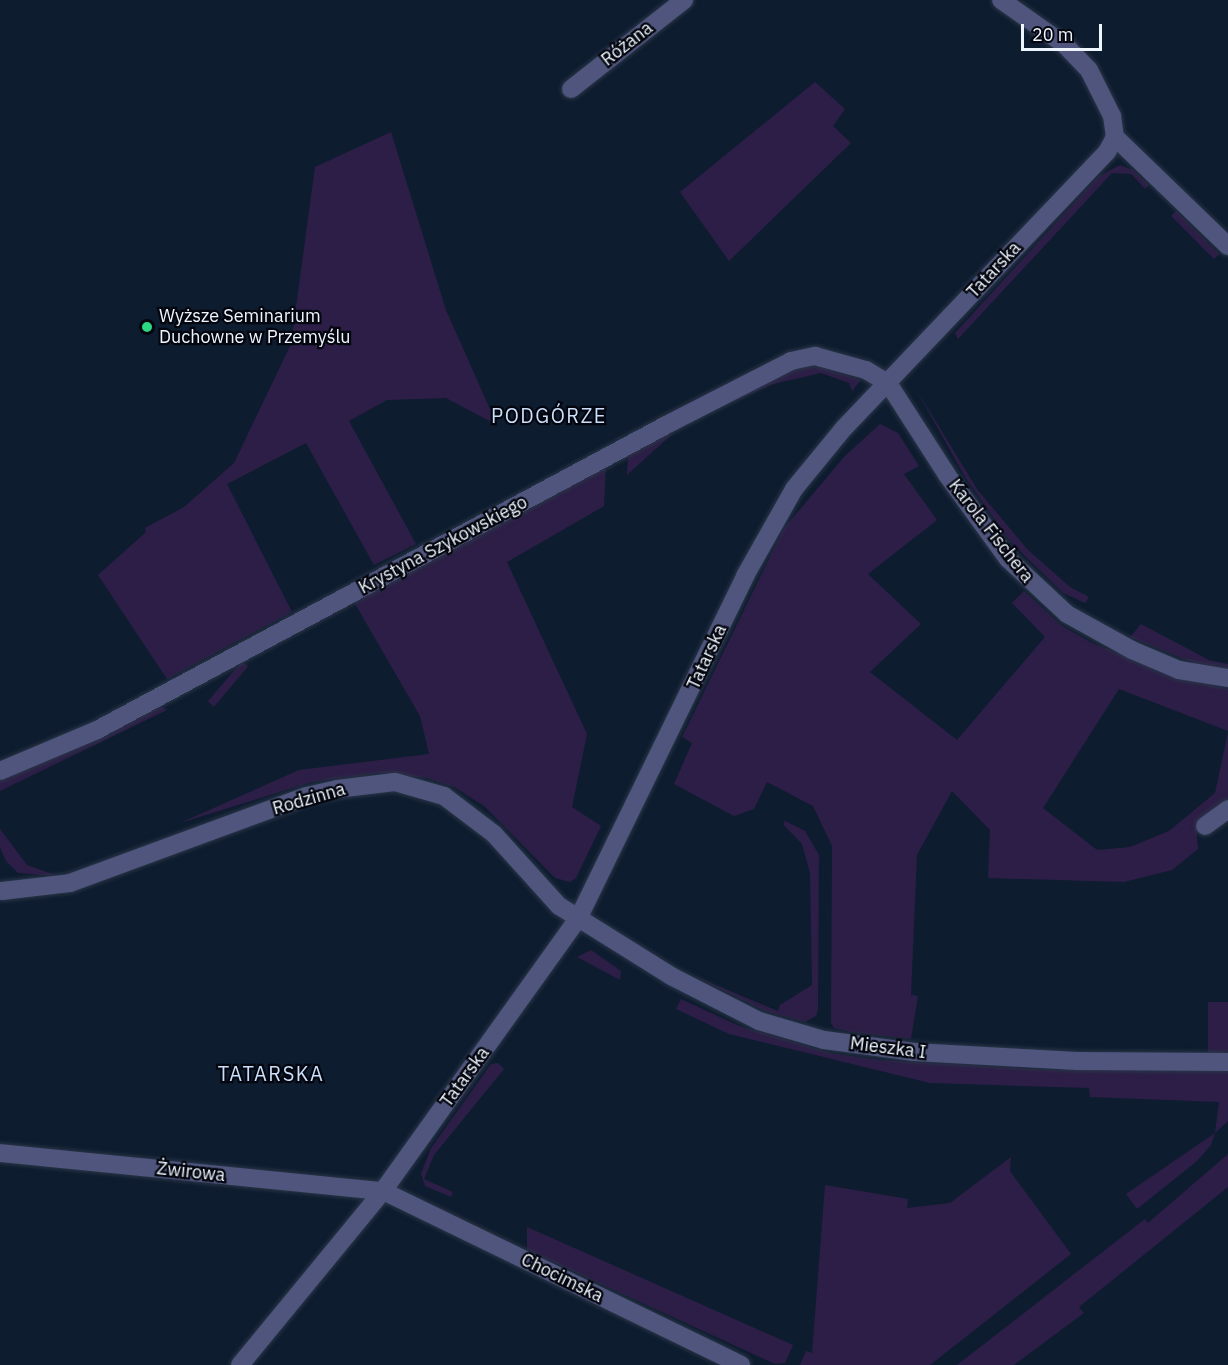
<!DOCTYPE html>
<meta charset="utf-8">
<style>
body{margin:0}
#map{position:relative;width:1228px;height:1365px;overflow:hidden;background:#0e1c2f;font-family:"IBM Plex Sans",sans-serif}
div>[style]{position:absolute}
.green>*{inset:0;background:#2d1e47;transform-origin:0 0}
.roads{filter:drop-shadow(0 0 2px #293648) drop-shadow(0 0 2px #293648)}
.street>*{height:18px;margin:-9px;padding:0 9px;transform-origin:9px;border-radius:9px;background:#50557d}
.dots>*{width:16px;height:16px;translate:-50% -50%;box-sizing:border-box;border:3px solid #03060e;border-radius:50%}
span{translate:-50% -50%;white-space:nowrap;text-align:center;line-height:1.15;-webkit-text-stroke:4.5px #03060e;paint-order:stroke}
.street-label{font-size:18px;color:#eff5fd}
.poi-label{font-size:18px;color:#eff5fd}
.left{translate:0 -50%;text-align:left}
.neighbourhood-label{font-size:20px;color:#ccdffa;letter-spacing:1.5px}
.scale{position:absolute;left:1021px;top:24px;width:81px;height:27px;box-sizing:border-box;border:3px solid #eff5fd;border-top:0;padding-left:8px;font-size:18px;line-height:21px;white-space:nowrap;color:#eff5fd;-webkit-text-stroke:4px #03060e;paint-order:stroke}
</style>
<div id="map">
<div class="green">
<i style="clip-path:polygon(815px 82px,845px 109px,833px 126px,851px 143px,729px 261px,680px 192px)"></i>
<i style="clip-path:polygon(391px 132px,446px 310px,497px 425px,446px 398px,387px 400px,349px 421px,416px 544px,374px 565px,306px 443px,227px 484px,292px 612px,167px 679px,98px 575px,146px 532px,145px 528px,184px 507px,234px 463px,291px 344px,315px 167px)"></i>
<i style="clip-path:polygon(1120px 165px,1133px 170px,1149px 185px,1145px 189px,1131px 174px,1112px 173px,958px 339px,955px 333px,1099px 176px)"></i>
<i style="left:1176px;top:211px;width:61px;height:7px;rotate:45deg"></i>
<i style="clip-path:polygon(814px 365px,861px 380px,852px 391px,849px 383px,821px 373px,773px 384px,729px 404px,781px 374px)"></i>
<i style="clip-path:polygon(916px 389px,977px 489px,1027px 549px,1070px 587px,1089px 597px,1085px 603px,1063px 593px,1010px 541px,965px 477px)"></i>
<i style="clip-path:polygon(880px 424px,898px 433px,919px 466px,904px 474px,937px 520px,868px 574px,921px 624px,870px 672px,957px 740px,1045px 637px,1012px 603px,1024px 591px,1062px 626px,1092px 643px,1173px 674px,1228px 689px,1228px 731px,1119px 689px,1043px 808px,1097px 850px,1130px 847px,1169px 831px,1215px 793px,1228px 732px,1228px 799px,1196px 824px,1198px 849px,1172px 870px,1124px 882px,988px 878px,990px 830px,952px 791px,917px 855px,911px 995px,918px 996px,911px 1039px,850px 1032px,834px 1028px,831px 1023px,832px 846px,813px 806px,767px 782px,754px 809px,734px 816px,674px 784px,692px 743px,682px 737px,784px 528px,845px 456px)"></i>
<i style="clip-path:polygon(678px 429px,640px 463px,627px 475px,628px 455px)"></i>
<i style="clip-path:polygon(606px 465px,604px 506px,507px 562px,587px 734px,572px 807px,601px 826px,576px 878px,570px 882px,555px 878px,484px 806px,454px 787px,427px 778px,380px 773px,312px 782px,180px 823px,299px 770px,429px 754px,420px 716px,354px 602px)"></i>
<i style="clip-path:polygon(1141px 624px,1209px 660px,1228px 664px,1228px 672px,1211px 670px,1130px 637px)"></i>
<i style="left:242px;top:661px;width:8px;height:53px;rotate:40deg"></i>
<i style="clip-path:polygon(161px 706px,167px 710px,0 791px,0 780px,96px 740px)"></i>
<i style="clip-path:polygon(785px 821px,805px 831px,819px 855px,818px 1009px,816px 1016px,805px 1022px,765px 1011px,692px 975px,778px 1011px,780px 1005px,812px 985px,810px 873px,802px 844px,783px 824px)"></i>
<i style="clip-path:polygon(0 829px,27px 865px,58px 876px,18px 873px,6px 861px,0 847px)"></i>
<i style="clip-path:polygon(591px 950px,621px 971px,620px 980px,577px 957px)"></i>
<i style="clip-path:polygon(681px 999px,737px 1025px,830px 1053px,880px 1060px,1050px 1070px,1228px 1070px,1228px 1121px,1215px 1133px,1211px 1145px,1197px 1161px,1137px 1209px,1126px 1194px,1215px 1133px,1219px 1102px,1090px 1097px,1089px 1088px,930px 1083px,729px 1034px,676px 1009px)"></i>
<i style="left:1208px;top:1002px;width:20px;height:53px"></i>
<i style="clip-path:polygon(498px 1063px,504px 1069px,434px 1155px,424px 1179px,453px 1192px,451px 1197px,425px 1186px,421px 1174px,431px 1148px,491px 1064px)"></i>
<i style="clip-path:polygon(1228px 1154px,1228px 1187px,1079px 1307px,1084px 1313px,1014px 1365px,957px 1365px,1145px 1219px,1148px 1223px)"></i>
<i style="clip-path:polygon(1011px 1157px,1010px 1171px,1071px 1254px,930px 1365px,800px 1365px,806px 1351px,812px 1353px,825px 1185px,908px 1199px,907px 1208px,950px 1203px)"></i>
<i style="clip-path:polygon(527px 1227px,793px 1345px,785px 1363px,775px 1364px,527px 1250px)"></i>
</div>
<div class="roads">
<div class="street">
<i style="left:571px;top:89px;width:144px;rotate:-38.2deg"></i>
<i style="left:1115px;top:137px;width:157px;rotate:44deg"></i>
<i style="left:0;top:771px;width:105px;rotate:-22.9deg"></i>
<i style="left:97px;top:730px;width:652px;rotate:-28.18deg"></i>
<i style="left:672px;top:422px;width:134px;rotate:-27.1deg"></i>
<i style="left:791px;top:361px;width:25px;rotate:-12deg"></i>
<i style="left:815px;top:356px;width:53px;rotate:15.4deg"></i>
<i style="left:866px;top:370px;width:26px;rotate:31deg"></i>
<i style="left:888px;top:383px;width:109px;rotate:57.3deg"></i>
<i style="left:947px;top:475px;width:104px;rotate:54deg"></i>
<i style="left:1008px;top:559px;width:81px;rotate:43deg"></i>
<i style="left:1067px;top:614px;width:74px;rotate:29deg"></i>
<i style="left:1132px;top:650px;width:51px;rotate:23.1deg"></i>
<i style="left:1179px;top:670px;width:50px;rotate:9.3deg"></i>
<i style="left:1205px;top:826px;width:29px;rotate:-36deg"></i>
<i style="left:2px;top:891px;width:68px;rotate:-6.7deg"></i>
<i style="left:70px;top:883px;width:252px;rotate:-20.2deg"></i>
<i style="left:307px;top:796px;width:31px;rotate:-13deg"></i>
<i style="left:337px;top:789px;width:58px;rotate:-6.9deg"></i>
<i style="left:395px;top:782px;width:51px;rotate:15.9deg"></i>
<i style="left:444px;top:796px;width:63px;rotate:37.2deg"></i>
<i style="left:494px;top:834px;width:97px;rotate:47.9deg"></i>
<i style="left:559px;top:906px;width:132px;rotate:32deg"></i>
<i style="left:671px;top:976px;width:99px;rotate:27.1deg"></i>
<i style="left:759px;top:1021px;width:68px;rotate:16.3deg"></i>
<i style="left:824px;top:1040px;width:91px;rotate:7.6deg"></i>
<i style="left:914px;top:1052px;width:163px;rotate:3.2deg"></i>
<i style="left:1077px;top:1061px;width:151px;rotate:0.4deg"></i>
<i style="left:0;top:1153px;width:385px;rotate:5.7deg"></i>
<i style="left:383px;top:1191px;width:398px;rotate:25.9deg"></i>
<i style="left:240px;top:1365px;width:225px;rotate:-50.6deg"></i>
<i style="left:383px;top:1191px;width:335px;rotate:-54.4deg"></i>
<i style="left:578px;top:919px;width:381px;rotate:-64deg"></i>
<i style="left:745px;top:576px;width:100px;rotate:-60.6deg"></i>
<i style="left:794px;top:489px;width:79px;rotate:-50.7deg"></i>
<i style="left:844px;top:428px;width:381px;rotate:-46.4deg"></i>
<i style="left:1107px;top:152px;width:17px;rotate:-62deg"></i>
<i style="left:1115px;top:137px;width:21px;rotate:-98deg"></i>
<i style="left:1112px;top:116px;width:51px;rotate:-116.6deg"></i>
<i style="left:1089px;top:70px;width:35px;rotate:-134deg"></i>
<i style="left:1065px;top:45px;width:78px;rotate:-144.9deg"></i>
</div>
</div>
<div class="dots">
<i style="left:147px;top:327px;background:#2cd884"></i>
</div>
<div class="street-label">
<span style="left:627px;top:44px;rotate:-38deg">Różana</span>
<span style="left:994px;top:270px;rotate:-47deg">Tatarska</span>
<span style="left:991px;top:531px;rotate:52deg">Karola Fischera</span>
<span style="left:443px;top:545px;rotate:-28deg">Krystyna Szykowskiego</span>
<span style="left:707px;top:657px;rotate:-65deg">Tatarska</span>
<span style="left:309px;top:799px;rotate:-16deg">Rodzinna</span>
<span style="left:888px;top:1048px;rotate:7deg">Mieszka I</span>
<span style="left:465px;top:1077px;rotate:-54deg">Tatarska</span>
<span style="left:191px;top:1172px;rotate:6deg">Żwirowa</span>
<span style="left:562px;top:1278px;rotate:26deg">Chocimska</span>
</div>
<div class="poi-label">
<span class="left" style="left:159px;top:327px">Wyższe Seminarium<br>Duchowne w Przemyślu</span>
</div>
<div class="neighbourhood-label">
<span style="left:549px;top:415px">PODGÓRZE</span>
<span style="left:271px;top:1073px">TATARSKA</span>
</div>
<div class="scale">20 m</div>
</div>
